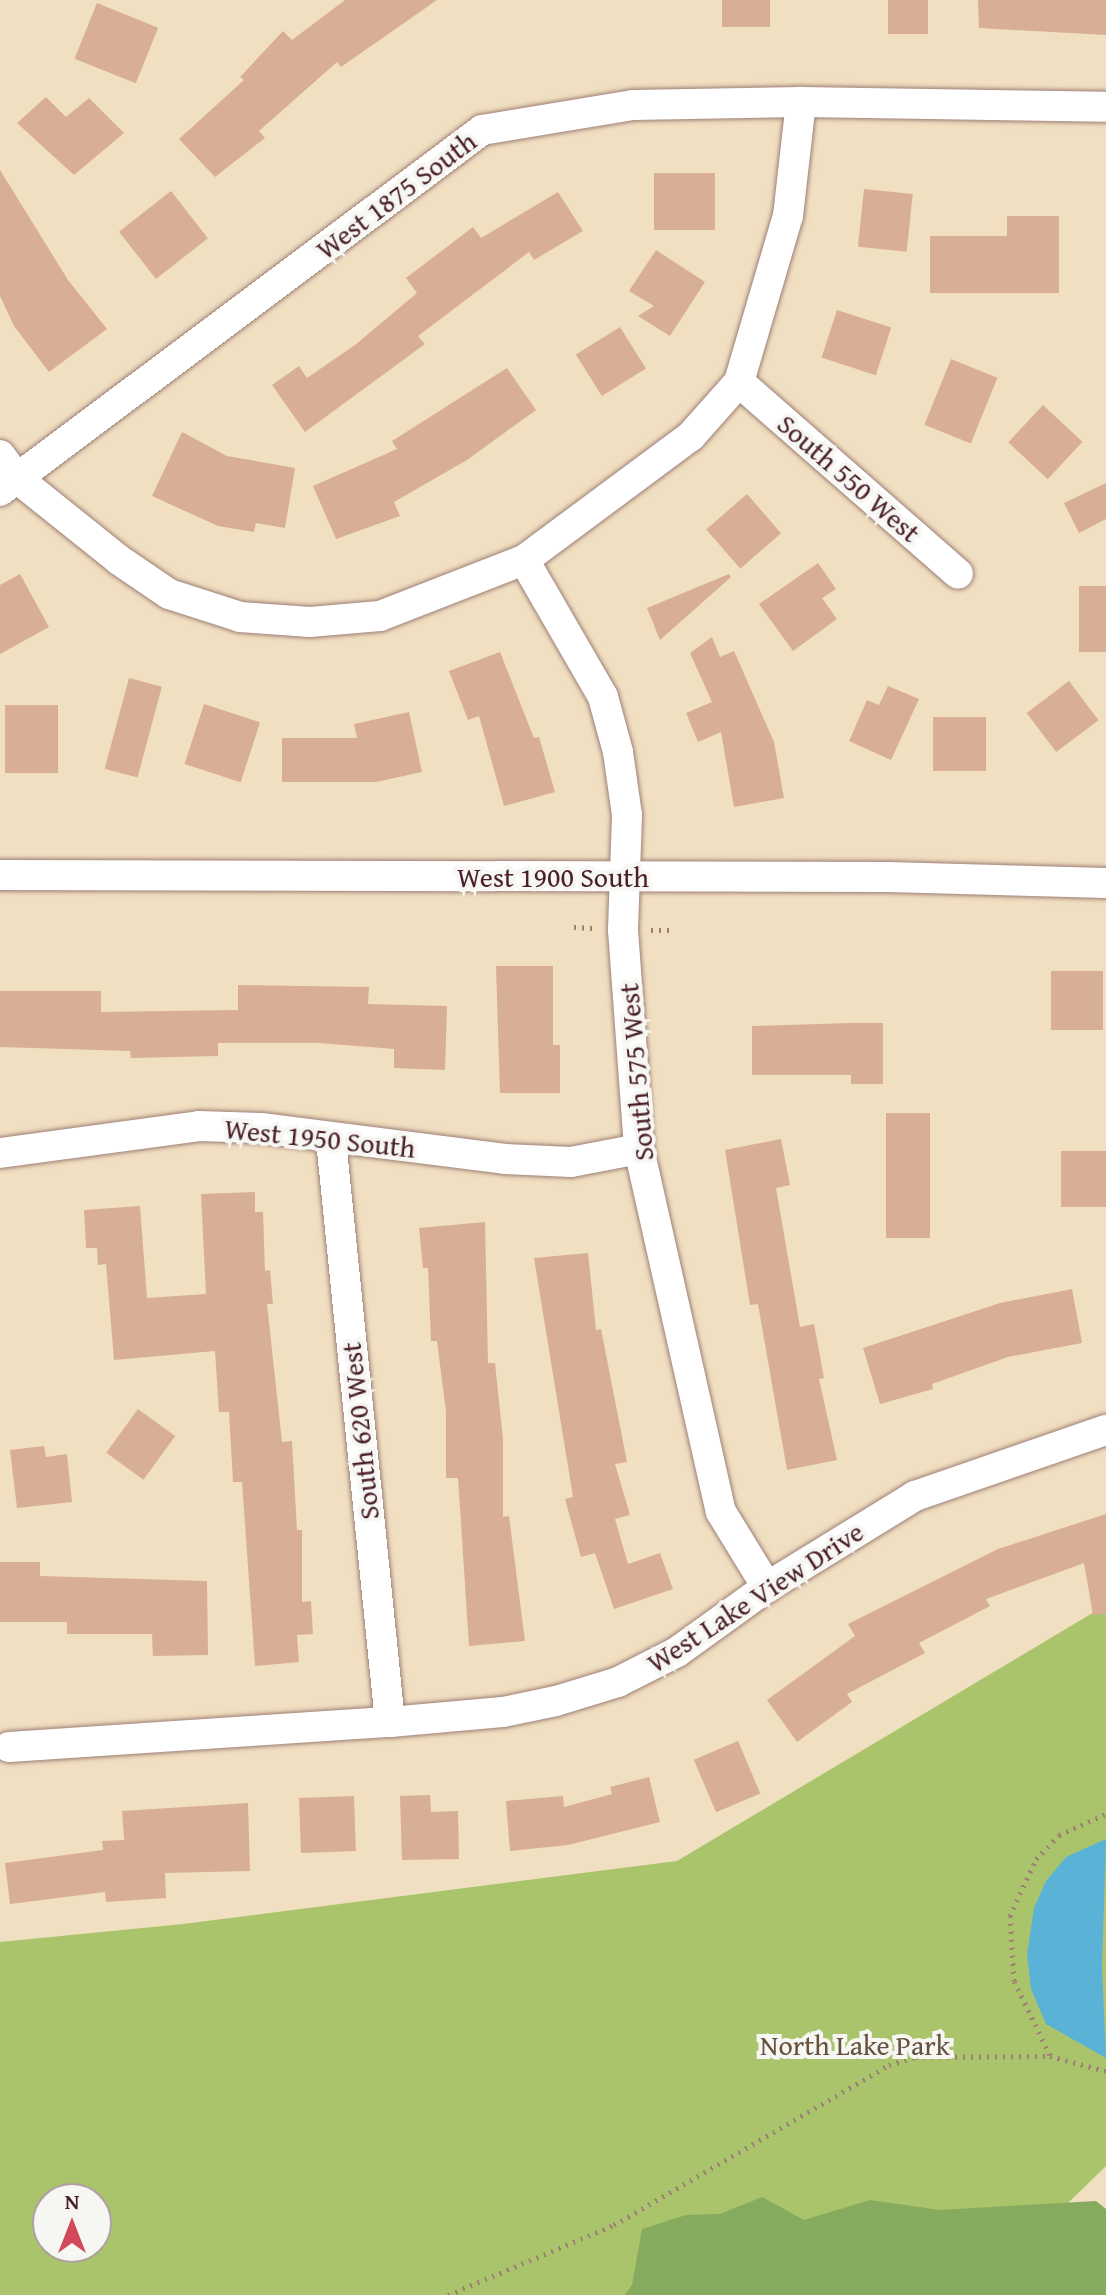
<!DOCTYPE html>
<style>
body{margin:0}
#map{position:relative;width:1106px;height:2295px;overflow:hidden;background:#f1dfc1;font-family:"Gentium Book Plus",serif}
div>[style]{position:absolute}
.green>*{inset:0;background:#a9c46a}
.forest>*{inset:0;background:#86aa5e}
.water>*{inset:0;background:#5ab3d7}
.building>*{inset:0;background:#d8af94;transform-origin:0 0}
.path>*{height:5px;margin-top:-2.5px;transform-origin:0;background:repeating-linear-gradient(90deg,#9e7f76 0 2px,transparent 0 8px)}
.roads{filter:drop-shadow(0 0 2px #9e7f76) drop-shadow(0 0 2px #9e7f76)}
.minor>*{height:30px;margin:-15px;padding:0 15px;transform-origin:15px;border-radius:15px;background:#fff}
span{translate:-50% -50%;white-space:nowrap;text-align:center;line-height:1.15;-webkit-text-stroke:8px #f6f6f2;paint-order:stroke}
.street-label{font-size:28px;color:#4a1f2b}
.park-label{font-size:28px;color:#66513e}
.north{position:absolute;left:32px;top:2183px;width:80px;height:80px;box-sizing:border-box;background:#f6f6f2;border:2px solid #b1a0a2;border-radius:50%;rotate:0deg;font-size:22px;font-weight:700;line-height:32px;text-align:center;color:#4a1f2b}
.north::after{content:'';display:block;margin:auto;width:28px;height:36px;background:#d1495b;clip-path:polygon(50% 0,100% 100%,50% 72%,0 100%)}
</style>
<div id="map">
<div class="green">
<i style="clip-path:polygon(evenodd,1106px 1605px,1106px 2166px,1069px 2202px,944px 2295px,0 2295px,0 1942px,183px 1924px,677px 1861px,1106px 1605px,48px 2199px,96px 2199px,96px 2247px,48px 2247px,48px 2199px)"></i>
</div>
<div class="forest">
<i style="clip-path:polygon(762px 2197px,804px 2220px,870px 2200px,940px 2210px,1096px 2201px,1106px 2209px,1106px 2295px,625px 2295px,632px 2285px,642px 2229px,686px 2215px,720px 2214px)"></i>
</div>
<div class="water">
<i style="clip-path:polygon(1106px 1839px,1102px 1967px,1106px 2058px,1046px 2024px,1031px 1989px,1027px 1954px,1034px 1908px,1046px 1881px,1066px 1857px)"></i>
</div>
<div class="building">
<i style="clip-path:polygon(345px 0,437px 0,341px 67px,337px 62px,259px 131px,265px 138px,215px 177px,179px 139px,244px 80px,240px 77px,283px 31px,292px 40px)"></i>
<i style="left:722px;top:0;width:48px;height:27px"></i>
<i style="left:888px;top:0;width:40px;height:34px"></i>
<i style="clip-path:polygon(978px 0,1106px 0,1106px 35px,979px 28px)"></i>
<i style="left:97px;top:3px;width:66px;height:60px;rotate:22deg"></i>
<i style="clip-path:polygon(46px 97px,66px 117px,89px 98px,124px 133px,74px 175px,17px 123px)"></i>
<i style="clip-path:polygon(0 170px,68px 280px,107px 329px,49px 372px,14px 326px,0 296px)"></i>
<i style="left:654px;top:173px;width:61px;height:57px"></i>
<i style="left:864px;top:189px;width:49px;height:58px;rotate:6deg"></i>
<i style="left:171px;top:191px;width:60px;height:66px;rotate:52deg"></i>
<i style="clip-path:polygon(558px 192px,583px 231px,534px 260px,529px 252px,418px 336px,425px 344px,305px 432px,272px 385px,299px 366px,307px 378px,355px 345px,417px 293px,406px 278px,473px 227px,481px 238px)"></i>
<i style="clip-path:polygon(1007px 216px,1059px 216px,1059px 293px,930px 293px,930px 236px,1007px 236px)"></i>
<i style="clip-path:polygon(656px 250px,705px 282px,670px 336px,638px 316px,654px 306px,629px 291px)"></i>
<i style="left:837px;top:310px;width:57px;height:50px;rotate:18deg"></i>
<i style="left:620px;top:327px;width:49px;height:52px;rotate:58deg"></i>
<i style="left:951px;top:359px;width:50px;height:71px;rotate:22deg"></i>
<i style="clip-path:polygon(507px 368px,536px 410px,467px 460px,394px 502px,400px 516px,336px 539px,313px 486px,397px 449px,392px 441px)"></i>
<i style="left:1043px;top:405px;width:54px;height:51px;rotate:43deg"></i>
<i style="clip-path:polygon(182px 432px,227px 456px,295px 468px,285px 528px,256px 523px,254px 532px,218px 526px,152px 496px)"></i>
<i style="clip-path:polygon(1106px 483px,1106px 519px,1079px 533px,1064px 503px)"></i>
<i style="left:747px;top:494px;width:52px;height:54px;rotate:49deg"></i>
<i style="clip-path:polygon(818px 563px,836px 589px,822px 598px,837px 619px,793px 651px,759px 604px)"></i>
<i style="clip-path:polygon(20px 574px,49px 627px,0 654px,0 585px)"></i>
<i style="clip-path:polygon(729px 574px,731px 577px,660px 640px,647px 608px)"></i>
<i style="left:1079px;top:586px;width:27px;height:66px"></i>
<i style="clip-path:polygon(712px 637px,720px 657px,734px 651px,774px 742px,784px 798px,734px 807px,721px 732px,698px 742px,686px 713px,712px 702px,690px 653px)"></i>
<i style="clip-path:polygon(500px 652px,534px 738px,539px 737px,555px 792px,504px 806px,479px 716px,468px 720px,449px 671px)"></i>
<i style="left:129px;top:678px;width:34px;height:94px;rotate:15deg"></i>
<i style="left:1069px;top:681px;width:49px;height:53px;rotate:53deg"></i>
<i style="clip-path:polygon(888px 686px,919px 699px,891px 760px,849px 741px,867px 700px,879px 705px)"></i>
<i style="left:204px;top:704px;width:59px;height:63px;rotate:18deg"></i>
<i style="left:5px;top:705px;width:53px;height:68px"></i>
<i style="clip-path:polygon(409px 712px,422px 772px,376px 782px,282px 782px,282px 738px,357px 738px,354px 724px)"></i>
<i style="left:933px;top:717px;width:53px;height:54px"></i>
<i style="clip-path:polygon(496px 966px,553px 966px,553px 1045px,560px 1045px,560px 1093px,500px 1093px)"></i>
<i style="left:1051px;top:971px;width:52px;height:59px"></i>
<i style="clip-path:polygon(238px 985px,369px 987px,368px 1004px,447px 1006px,445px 1070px,394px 1068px,394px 1049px,319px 1043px,218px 1043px,218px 1056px,131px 1058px,130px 1051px,0 1047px,0 991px,101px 991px,101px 1012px,238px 1010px)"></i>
<i style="clip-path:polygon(851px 1023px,883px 1023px,883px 1084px,851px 1084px,851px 1075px,752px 1075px,752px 1026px)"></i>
<i style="left:886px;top:1113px;width:44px;height:125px"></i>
<i style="clip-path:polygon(781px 1139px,790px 1185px,776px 1188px,800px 1327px,814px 1324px,824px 1378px,819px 1379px,837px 1460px,787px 1470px,758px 1304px,750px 1305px,725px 1150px)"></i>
<i style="left:1061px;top:1151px;width:45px;height:56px"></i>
<i style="clip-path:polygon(255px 1192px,255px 1212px,263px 1212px,265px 1271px,270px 1270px,273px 1304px,267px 1304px,282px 1442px,292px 1441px,297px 1530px,302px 1530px,302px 1602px,311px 1601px,313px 1634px,297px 1635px,299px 1662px,255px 1666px,242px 1482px,233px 1482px,229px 1412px,219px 1412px,215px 1351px,114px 1360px,106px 1264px,98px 1265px,97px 1248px,86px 1248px,84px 1210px,140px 1206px,147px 1298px,206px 1294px,201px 1194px)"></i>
<i style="clip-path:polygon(485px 1222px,488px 1363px,495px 1363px,503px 1439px,503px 1517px,509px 1516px,525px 1641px,469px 1646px,458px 1478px,446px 1478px,446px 1412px,437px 1341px,431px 1341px,428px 1268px,423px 1268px,419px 1228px)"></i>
<i style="clip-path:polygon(588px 1253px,596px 1330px,601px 1329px,627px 1462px,615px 1464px,630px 1515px,615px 1519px,628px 1564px,660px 1553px,673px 1589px,614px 1609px,595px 1553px,581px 1557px,565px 1499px,573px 1497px,534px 1258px)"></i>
<i style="clip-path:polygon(1072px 1289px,1082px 1343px,1008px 1357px,932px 1384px,933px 1389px,880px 1404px,863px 1348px,1000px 1303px)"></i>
<i style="left:138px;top:1409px;width:46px;height:54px;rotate:36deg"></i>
<i style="clip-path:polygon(44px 1446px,46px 1457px,67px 1454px,72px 1502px,17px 1508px,10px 1450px)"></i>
<i style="clip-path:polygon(1106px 1514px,1106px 1614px,1093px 1615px,1084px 1563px,986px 1599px,990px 1606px,919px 1643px,925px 1653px,847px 1694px,852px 1702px,797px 1742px,767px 1700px,855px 1636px,848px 1624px,998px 1549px)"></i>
<i style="clip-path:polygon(0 1562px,40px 1562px,40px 1576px,207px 1581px,208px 1655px,153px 1656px,152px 1634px,67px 1634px,67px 1622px,0 1622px)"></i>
<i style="left:738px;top:1741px;width:57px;height:48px;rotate:67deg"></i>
<i style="clip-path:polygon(649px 1777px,660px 1822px,568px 1845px,510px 1851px,506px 1801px,563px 1796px,564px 1807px,612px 1794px,610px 1787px)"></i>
<i style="clip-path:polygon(430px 1795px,431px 1812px,458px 1811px,459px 1859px,402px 1860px,400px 1796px)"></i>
<i style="left:354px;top:1796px;width:55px;height:55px;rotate:88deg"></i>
<i style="clip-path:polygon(248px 1803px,250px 1871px,165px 1873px,166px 1898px,106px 1902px,105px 1892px,10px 1904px,5px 1863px,103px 1850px,102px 1841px,124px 1840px,122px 1811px)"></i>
</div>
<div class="path">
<i style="left:574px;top:927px;width:19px;rotate:3deg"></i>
<i style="left:651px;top:930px;width:21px"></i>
<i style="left:1050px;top:2055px;width:82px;rotate:-115.9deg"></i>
<i style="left:1014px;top:1981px;width:65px;rotate:-93.5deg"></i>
<i style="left:1010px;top:1916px;width:63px;rotate:-65.5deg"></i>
<i style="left:1036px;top:1859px;width:33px;rotate:-46deg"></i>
<i style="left:1059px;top:1835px;width:51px;rotate:-24.1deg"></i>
<i style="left:448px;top:2295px;width:180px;rotate:-22.9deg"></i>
<i style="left:614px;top:2225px;width:318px;rotate:-30.2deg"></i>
<i style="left:889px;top:2065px;width:27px;rotate:-17deg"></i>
<i style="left:915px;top:2057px;width:135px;rotate:-0.4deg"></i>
<i style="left:1050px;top:2056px;width:58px;rotate:15deg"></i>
</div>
<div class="roads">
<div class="minor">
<i style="left:739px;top:382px;width:291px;rotate:41.2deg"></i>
<i style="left:0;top:455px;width:30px;rotate:53deg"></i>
<i style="left:18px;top:479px;width:129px;rotate:38.7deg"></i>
<i style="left:119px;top:560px;width:60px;rotate:34.2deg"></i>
<i style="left:169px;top:594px;width:75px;rotate:17.9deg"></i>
<i style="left:240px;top:617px;width:70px;rotate:4.1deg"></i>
<i style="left:310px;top:622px;width:70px;rotate:-4.9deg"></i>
<i style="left:380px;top:616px;width:155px;rotate:-21.3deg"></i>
<i style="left:524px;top:560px;width:208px;rotate:-36.6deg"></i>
<i style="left:691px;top:436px;width:72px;rotate:-48.4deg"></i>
<i style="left:739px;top:382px;width:173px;rotate:-73.6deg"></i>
<i style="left:788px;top:216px;width:115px;rotate:-83.5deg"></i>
<i style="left:0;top:491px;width:602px;rotate:-36.83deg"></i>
<i style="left:482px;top:130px;width:153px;rotate:-9.4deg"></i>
<i style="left:633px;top:105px;width:168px;rotate:-1deg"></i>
<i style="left:801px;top:102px;width:305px;rotate:0.9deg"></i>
<i style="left:524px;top:560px;width:158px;rotate:60deg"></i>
<i style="left:603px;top:697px;width:57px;rotate:74.7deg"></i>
<i style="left:618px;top:752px;width:64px;rotate:81.9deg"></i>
<i style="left:627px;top:815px;width:115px;rotate:92deg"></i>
<i style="left:623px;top:930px;width:220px;rotate:85.8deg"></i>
<i style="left:639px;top:1149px;width:372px;rotate:77.3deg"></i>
<i style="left:721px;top:1512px;width:88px;rotate:58.5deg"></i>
<i style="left:0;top:875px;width:888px;rotate:0.13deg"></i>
<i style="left:888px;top:877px;width:218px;rotate:1.6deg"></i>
<i style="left:331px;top:1140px;width:585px;rotate:84.21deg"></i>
<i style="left:0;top:1153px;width:201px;rotate:-7.7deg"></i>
<i style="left:199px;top:1126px;width:62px;rotate:1.8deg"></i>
<i style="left:261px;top:1128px;width:246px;rotate:7.2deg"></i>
<i style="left:505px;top:1159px;width:66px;rotate:2.6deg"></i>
<i style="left:571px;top:1162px;width:69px;rotate:-10.8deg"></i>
<i style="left:9px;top:1747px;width:382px;rotate:-3.8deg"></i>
<i style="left:390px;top:1722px;width:113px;rotate:-5.1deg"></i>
<i style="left:503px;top:1712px;width:54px;rotate:-11.7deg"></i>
<i style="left:556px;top:1701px;width:65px;rotate:-17deg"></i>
<i style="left:618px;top:1682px;width:66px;rotate:-27deg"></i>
<i style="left:677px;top:1652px;width:111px;rotate:-35.8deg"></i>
<i style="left:767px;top:1587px;width:174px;rotate:-31.6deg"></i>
<i style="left:915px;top:1496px;width:202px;rotate:-19.1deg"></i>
</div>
</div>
<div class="street-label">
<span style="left:396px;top:195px;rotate:-37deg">West 1875 South</span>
<span style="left:849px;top:478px;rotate:41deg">South 550 West</span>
<span style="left:553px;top:877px">West 1900 South</span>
<span style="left:636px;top:1072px;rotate:-95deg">South 575 West</span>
<span style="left:320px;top:1138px;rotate:6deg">West 1950 South</span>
<span style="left:360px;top:1431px;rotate:-96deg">South 620 West</span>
<span style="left:755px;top:1597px;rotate:-33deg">West Lake View Drive</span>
</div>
<div class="park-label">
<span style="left:855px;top:2045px">North Lake Park</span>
</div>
<div class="north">N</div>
</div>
